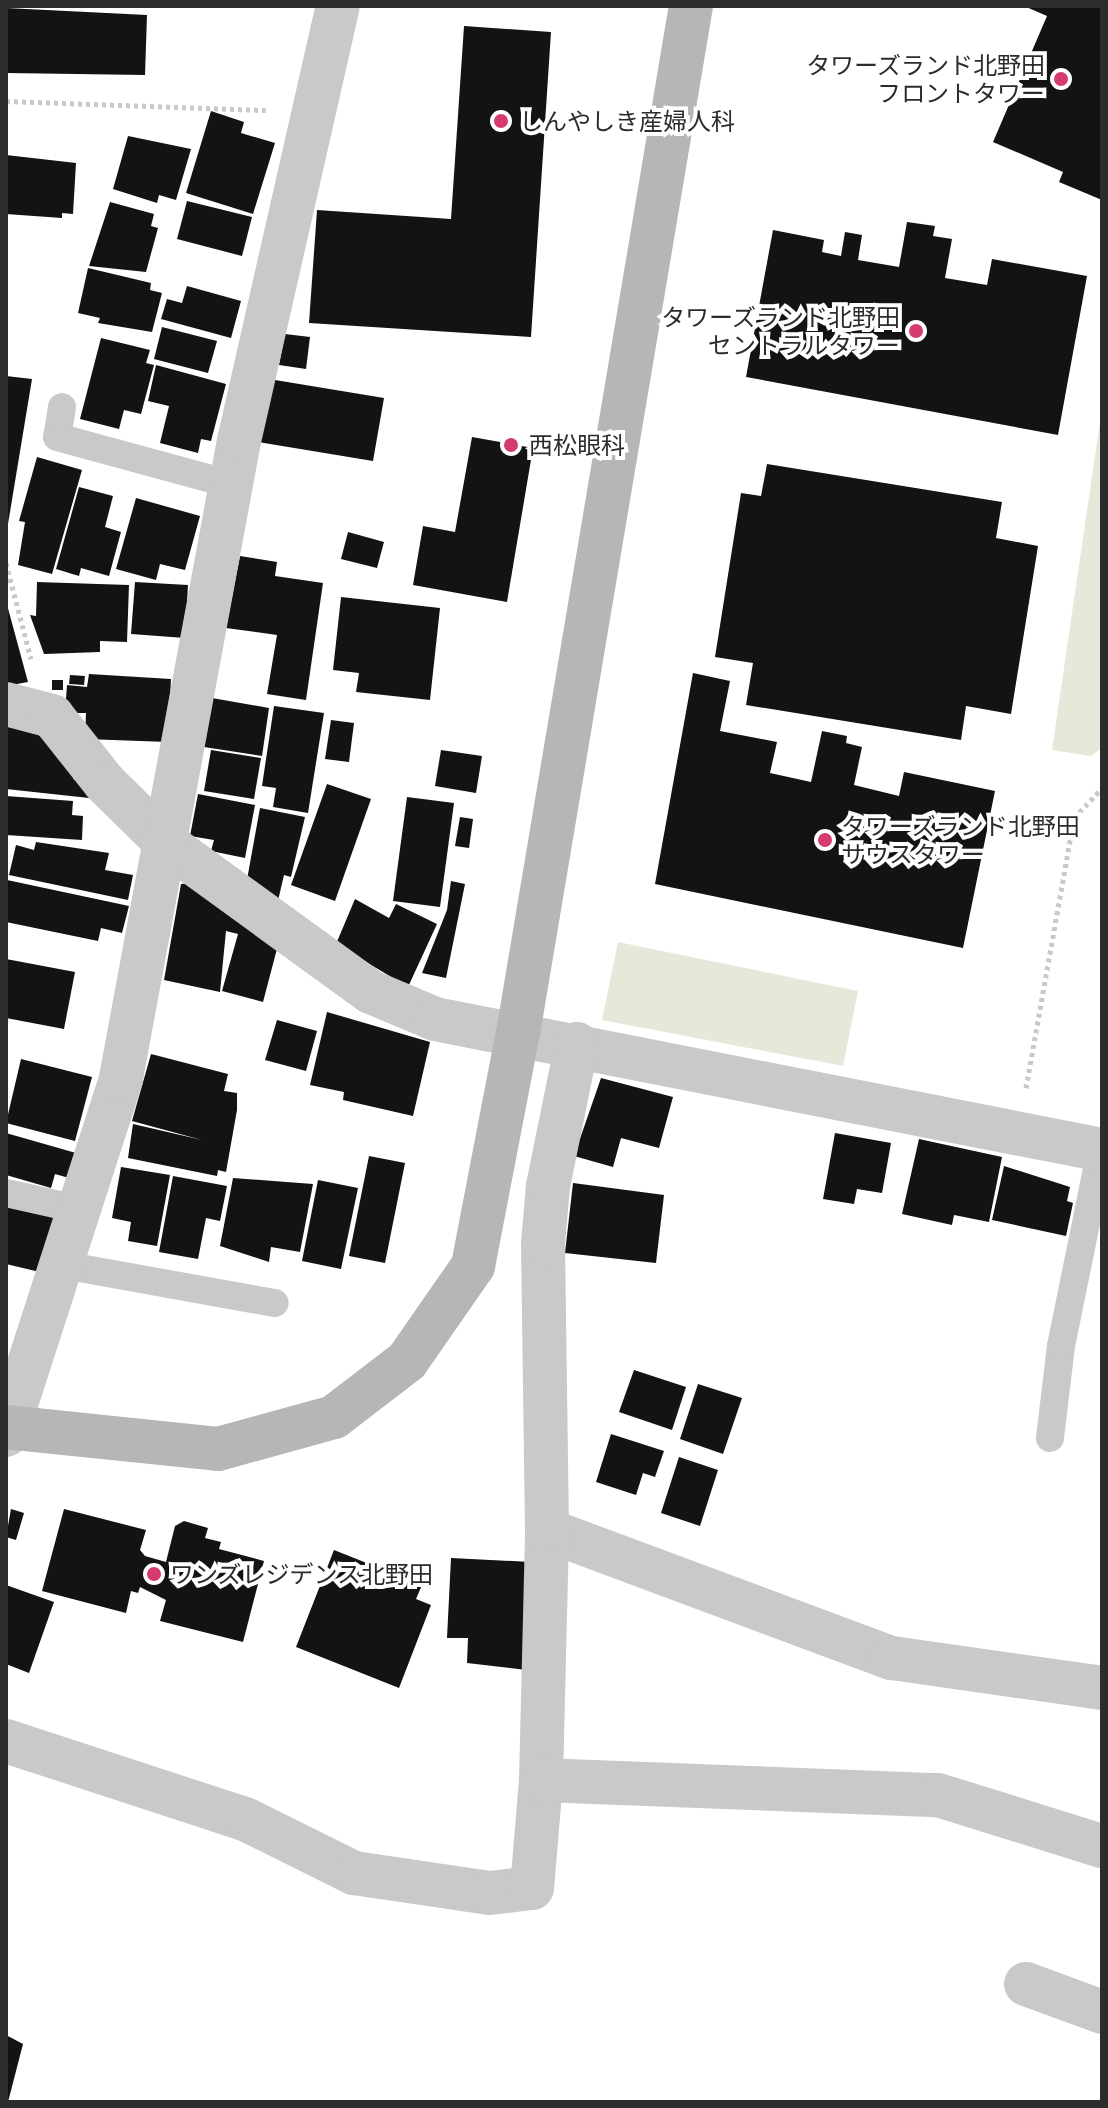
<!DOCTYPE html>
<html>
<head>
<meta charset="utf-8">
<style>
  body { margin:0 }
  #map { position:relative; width:1108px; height:2108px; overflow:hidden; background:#fff; font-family:Manrope,"Noto Sans JP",sans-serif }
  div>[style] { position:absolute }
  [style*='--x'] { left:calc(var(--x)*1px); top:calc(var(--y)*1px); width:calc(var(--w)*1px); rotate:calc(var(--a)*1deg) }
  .green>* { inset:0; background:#e6e8da }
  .building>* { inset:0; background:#131313 }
  .path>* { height:5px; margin-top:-2.5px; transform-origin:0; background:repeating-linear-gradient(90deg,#c9c9c9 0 4px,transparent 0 8px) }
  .lane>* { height:28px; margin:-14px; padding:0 14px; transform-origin:14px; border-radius:14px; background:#c9c9c9 }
  .street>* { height:44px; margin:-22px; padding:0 22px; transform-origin:22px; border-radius:22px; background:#c9c9c9 }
  .secondary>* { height:44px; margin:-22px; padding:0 22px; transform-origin:22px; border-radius:22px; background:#b6b6b6 }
  .dots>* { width:22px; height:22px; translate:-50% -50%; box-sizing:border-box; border:4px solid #fff; border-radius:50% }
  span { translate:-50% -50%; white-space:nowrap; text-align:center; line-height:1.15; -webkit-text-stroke:8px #fff; paint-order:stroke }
  .poi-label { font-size:24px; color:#2c2c2c }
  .right { translate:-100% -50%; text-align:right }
  .left { translate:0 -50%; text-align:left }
  .frame { position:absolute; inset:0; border:8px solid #2c2c2c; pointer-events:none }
</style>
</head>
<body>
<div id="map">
  <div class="green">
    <div style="clip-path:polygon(1102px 408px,1102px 748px,1091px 756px,1052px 750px)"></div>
    <div style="clip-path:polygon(618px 942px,858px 991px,843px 1066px,602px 1020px)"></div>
  </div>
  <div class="building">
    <div style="clip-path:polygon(1024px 6px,1102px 6px,1102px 200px,1059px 182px,1063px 172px,993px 142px,1047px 16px)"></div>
    <div style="clip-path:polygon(6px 8px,147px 15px,145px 75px,6px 73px)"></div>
    <div style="clip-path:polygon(464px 26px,551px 32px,531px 337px,309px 323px,317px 210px,451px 219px)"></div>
    <div style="clip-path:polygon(211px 111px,244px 122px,241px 133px,275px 143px,253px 214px,186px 193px)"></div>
    <div style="clip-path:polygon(128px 136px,191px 149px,176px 200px,159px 195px,157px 203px,113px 189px)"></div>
    <div style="clip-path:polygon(6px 155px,76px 163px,73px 214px,62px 213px,62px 218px,6px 214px)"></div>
    <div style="clip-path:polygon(187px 201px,252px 217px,242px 256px,177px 239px)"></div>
    <div style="clip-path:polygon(110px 202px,154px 214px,151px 226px,158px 228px,146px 272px,89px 266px)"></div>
    <div style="clip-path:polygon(907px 222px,935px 226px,933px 236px,952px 239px,945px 278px,987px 285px,992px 259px,1087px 276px,1058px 435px,746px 377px,773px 230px,824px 240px,822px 252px,841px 256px,845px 232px,862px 235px,858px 260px,899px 267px)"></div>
    <div style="clip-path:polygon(88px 268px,151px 283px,150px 290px,162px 293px,152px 332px,98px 323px,100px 318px,78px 313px)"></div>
    <div style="clip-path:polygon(187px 286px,241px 301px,231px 338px,161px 319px,167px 299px,182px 303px)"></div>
    <div style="clip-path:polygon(162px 327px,217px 341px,208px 373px,154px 359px)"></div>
    <div style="clip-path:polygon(285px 334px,310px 337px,306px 369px,279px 365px)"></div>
    <div style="clip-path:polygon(101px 338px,150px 350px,146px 363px,154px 365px,141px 414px,124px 410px,119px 429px,80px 419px)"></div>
    <div style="clip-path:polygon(156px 365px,226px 384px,211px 441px,201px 439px,198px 453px,160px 443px,169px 406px,148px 401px)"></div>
    <div style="clip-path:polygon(6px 376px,32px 379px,8px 524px,6px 524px)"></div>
    <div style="clip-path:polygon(269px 379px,384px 398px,373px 461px,258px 442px)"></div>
    <div style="clip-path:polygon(472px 437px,533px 448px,507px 602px,413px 585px,423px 526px,455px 532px)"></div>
    <div style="clip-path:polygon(37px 457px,82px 470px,52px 574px,18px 565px,25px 522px,19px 521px)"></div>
    <div style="clip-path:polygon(767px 464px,1002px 502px,996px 538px,1038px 546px,1011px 714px,966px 706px,961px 740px,746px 705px,753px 663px,715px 657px,741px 493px,761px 496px)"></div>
    <div style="clip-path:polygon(79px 487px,113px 496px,105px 527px,121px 532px,109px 576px,81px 568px,79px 576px,56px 569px)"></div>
    <div style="clip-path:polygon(136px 498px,200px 516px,185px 570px,160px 564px,156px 580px,116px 569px)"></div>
    <div style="clip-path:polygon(348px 532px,384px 542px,377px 568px,341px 559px)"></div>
    <div style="clip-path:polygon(240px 556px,277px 562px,275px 576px,323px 583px,306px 700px,267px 694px,277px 635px,226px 628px)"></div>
    <div style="clip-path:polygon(37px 582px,129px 585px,127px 642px,100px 641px,100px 652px,44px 654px,30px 615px,36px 616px)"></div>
    <div style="clip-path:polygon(135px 582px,188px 585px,185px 638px,131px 634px)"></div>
    <div style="clip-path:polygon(341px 597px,440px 608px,430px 700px,356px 692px,359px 673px,333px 670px)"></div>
    <div style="clip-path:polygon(6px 601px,28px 682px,6px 686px)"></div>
    <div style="clip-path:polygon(693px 673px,730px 681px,720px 731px,777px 742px,770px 773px,811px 782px,822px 731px,847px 736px,846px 743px,862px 747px,854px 785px,899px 796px,904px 772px,995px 791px,963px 948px,655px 884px)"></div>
    <div style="clip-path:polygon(89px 674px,171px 679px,168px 742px,85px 739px,86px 713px,65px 713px,67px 685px,87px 687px)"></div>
    <div style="clip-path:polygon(70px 675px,85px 676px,84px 685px,69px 684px)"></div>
    <div style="clip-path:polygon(52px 680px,63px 680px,63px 690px,52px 690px)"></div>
    <div style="clip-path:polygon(212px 698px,269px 708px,262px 756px,204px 747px)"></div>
    <div style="clip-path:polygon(274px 706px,324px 713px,308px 813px,273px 807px,276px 788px,262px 786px)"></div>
    <div style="clip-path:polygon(6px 717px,26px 722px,76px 772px,73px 779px,91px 787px,89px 798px,6px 789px)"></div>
    <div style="clip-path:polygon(331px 720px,354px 723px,349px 762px,325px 759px)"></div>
    <div style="clip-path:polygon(211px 750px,261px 758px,254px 799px,204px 791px)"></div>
    <div style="clip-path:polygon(441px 750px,482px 756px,476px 793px,435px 786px)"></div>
    <div style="clip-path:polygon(327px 784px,371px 799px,335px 901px,291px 885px)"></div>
    <div style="clip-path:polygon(198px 794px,255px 805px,245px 858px,211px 851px,214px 840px,190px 836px)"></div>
    <div style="clip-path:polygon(6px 796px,73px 801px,72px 815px,83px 816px,82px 840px,6px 835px)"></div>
    <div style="clip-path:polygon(407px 797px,454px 803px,440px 907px,393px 901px)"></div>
    <div style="clip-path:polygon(260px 808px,305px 817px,291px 877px,284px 875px,277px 905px,246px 885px)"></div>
    <div style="clip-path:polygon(460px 817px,473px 819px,469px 848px,455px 846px)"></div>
    <div style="clip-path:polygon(36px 842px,109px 853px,105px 870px,133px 875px,128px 900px,9px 875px,16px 845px,34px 850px)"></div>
    <div style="clip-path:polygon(7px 880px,129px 906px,122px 933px,101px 928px,98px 941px,6px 922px)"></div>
    <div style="clip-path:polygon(451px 881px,465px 884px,446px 978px,422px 973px,447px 910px)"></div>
    <div style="clip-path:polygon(191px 883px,278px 945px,263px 1002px,222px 991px,238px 934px,226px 931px,220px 992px,164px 980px,181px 884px)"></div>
    <div style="clip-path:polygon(355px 899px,389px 918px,396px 904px,437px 924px,408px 987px,336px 944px)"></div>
    <div style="clip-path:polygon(6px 959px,75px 972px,64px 1029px,6px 1018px)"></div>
    <div style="clip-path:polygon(327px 1012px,430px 1042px,413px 1116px,343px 1100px,344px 1092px,310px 1085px)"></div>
    <div style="clip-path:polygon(277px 1020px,317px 1031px,306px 1071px,265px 1060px)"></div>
    <div style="clip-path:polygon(151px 1054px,228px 1074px,224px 1091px,237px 1093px,237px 1110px,226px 1172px,218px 1170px,217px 1176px,128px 1158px,133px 1124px,202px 1140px,132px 1121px)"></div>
    <div style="clip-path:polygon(21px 1059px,92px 1077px,75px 1141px,6px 1123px)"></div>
    <div style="clip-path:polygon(601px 1078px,673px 1097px,659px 1148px,621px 1138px,613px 1167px,574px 1156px)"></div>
    <div style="clip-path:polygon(6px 1133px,76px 1153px,69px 1178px,55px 1174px,51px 1188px,6px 1175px)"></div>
    <div style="clip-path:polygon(835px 1133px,891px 1143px,882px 1193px,857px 1189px,854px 1204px,823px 1199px)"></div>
    <div style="clip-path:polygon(919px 1139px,1002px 1157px,989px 1222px,954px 1215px,952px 1225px,902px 1214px)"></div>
    <div style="clip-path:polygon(369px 1156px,405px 1163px,385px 1263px,349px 1256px)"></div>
    <div style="clip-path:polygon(1004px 1166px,1070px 1187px,1067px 1201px,1073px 1203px,1066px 1236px,992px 1220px)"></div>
    <div style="clip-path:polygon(121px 1167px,170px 1175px,157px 1246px,128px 1241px,131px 1222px,112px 1218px)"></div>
    <div style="clip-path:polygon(173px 1176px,227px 1186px,220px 1221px,206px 1218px,198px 1259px,159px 1252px)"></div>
    <div style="clip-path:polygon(233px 1178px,313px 1184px,300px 1252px,271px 1247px,269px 1262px,220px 1246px)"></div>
    <div style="clip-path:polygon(318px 1180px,358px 1188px,341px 1269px,302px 1261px)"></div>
    <div style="clip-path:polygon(573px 1183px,664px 1195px,656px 1263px,565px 1253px)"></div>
    <div style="clip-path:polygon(6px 1201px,58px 1214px,44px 1273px,6px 1264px)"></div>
    <div style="clip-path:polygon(634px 1370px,686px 1387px,672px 1430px,619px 1412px)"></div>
    <div style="clip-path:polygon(698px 1384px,742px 1398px,723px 1454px,680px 1439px)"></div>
    <div style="clip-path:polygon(611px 1434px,664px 1451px,655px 1477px,643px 1473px,636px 1495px,596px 1482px)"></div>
    <div style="clip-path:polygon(679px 1457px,718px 1470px,700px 1526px,661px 1513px)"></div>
    <div style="clip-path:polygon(11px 1509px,24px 1513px,16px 1540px,6px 1537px)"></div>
    <div style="clip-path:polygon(64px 1509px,146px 1530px,140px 1550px,145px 1556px,166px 1562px,175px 1526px,184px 1521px,208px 1528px,205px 1538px,221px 1542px,219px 1549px,264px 1561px,243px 1642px,160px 1621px,166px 1600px,140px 1587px,138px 1593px,131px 1591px,126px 1613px,42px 1591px)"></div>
    <div style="clip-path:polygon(334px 1550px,422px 1585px,416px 1599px,431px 1605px,399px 1688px,296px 1647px)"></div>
    <div style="clip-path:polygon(451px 1558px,531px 1562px,526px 1670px,467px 1663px,468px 1638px,447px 1638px)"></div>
    <div style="clip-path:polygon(6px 1585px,54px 1602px,29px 1673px,6px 1664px)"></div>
    <div style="clip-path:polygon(6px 2035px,23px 2044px,8px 2102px,6px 2102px)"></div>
  </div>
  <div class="path">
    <div style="--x:6;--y:101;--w:260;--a:2"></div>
    <div style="--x:6;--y:563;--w:99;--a:75.4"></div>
    <div style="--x:1026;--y:1088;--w:274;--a:-79.9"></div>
    <div style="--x:1074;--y:818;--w:41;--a:-47"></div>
  </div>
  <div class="lane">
    <div style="--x:62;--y:407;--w:30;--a:99"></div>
    <div style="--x:57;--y:437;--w:179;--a:15.2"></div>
    <div style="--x:6;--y:1193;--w:78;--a:12.6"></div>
    <div style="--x:63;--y:1265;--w:215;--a:10.2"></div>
    <div style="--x:1050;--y:1438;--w:93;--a:-83.2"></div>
    <div style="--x:1061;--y:1346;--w:201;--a:-78.5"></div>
  </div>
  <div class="street">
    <div style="--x:6;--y:704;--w:48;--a:14.6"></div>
    <div style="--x:52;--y:716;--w:85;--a:51.7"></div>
    <div style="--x:105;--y:783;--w:87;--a:44.5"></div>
    <div style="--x:167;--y:844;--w:252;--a:36"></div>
    <div style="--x:371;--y:992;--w:69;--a:22.9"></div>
    <div style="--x:435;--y:1019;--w:680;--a:11.11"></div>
    <div style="--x:6;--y:1435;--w:375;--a:-72.1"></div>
    <div style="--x:121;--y:1078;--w:648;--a:-79.51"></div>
    <div style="--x:239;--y:441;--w:446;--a:-77.2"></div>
    <div style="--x:547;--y:1530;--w:368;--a:20.4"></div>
    <div style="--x:892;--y:1658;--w:212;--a:8.1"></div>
    <div style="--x:6;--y:1741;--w:251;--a:18.1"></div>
    <div style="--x:245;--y:1819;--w:122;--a:26.4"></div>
    <div style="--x:354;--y:1873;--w:137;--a:8.4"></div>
    <div style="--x:490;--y:1893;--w:42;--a:-6.8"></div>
    <div style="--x:532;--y:1888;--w:108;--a:-85.2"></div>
    <div style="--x:541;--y:1780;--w:250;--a:-88.6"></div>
    <div style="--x:547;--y:1530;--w:286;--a:-90.8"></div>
    <div style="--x:543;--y:1244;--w:58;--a:-85.1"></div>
    <div style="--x:548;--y:1186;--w:145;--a:-78.5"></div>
    <div style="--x:541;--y:1780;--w:397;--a:2.2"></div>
    <div style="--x:938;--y:1795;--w:172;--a:17.3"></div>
    <div style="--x:1026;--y:1984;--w:81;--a:20.2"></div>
  </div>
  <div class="secondary">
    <div style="--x:6;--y:1427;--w:213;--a:5.9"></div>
    <div style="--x:218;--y:1449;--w:120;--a:-15.4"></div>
    <div style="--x:334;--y:1417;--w:92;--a:-37.5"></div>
    <div style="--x:407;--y:1361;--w:116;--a:-55.2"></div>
    <div style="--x:473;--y:1266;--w:237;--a:-79.1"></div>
    <div style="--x:518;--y:1033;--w:1041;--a:-80.44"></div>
  </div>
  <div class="dots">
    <div style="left:1061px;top:79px;background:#d53b70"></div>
    <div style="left:501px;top:121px;background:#d53b70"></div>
    <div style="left:916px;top:331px;background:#d53b70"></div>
    <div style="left:511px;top:445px;background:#d53b70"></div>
    <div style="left:825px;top:840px;background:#d53b70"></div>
    <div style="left:154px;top:1574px;background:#d53b70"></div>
  </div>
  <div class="poi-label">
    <span class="right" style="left:1045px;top:79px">タワーズランド北野田<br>フロントタワー</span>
    <span class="left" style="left:519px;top:121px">しんやしき産婦人科</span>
    <span class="right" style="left:900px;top:331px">タワーズランド北野田<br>セントラルタワー</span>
    <span class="left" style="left:529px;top:445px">西松眼科</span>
    <span class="left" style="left:841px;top:840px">タワーズランド北野田<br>サウスタワー</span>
    <span class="left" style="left:170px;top:1574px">ワンズレジデンス北野田</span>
  </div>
  <div class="frame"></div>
</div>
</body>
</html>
